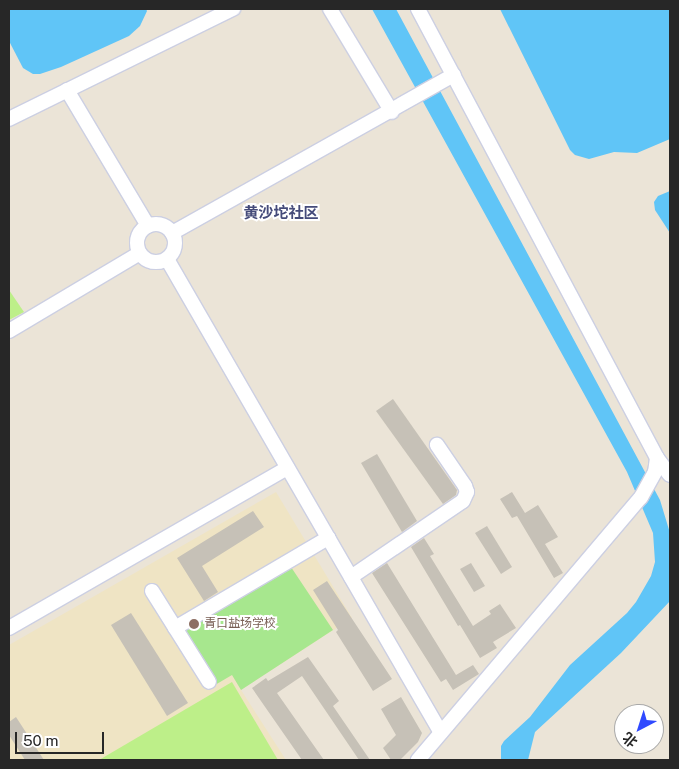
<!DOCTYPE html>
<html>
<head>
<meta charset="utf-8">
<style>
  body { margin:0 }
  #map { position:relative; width:679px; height:769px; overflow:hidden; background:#ebe4d7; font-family:"Public Sans","Noto Sans SC",sans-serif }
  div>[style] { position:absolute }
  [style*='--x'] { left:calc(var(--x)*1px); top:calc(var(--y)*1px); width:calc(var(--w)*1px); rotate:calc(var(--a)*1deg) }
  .education>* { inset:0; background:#efe4c4 }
  .green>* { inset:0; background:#a7e78e }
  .pitch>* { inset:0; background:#bdef89 }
  .water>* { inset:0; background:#60c5f7 }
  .building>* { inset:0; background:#c6c1b7 }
  .roads { filter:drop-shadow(1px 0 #cccfe2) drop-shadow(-1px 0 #cccfe2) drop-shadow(0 1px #cccfe2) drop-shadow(0 -1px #cccfe2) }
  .minor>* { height:14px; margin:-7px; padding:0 7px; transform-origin:7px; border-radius:7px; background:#fff }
  .minor>.ring { margin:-7px; padding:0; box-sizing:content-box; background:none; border:14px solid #fff; border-radius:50% }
  .dots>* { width:14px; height:14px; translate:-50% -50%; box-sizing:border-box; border:2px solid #fff; border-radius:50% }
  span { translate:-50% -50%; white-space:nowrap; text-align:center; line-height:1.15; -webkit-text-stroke:4px #fff; paint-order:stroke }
  .education-label { font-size:12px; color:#785e54 }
  .left { translate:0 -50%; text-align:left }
  .quarter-label { font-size:15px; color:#454b7a; font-weight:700 }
  .frame { position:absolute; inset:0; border:10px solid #272727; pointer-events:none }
  .north { position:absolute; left:614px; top:704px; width:50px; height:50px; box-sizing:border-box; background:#fff; border:1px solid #a9a9a9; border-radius:50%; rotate:220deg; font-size:14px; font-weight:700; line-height:20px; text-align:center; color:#272727 }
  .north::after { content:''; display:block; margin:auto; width:18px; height:22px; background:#304aff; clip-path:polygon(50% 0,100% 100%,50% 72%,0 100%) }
  .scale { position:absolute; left:15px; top:732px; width:89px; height:22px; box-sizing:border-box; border:2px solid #272727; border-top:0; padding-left:6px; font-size:15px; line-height:18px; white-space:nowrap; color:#272727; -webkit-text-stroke:4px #fff; paint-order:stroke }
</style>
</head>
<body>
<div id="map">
  <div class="education">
    <div style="clip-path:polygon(276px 492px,352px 618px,241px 690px,286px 760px,9px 760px,9px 645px)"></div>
  </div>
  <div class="green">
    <div style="clip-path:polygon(291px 567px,333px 630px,241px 690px,232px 675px,215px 685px,184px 636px,185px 631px,190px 626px)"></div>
  </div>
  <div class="pitch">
    <div style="clip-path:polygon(9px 290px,24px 312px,9px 320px)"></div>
    <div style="clip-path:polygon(232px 682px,278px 760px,99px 760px)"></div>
  </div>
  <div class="water">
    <div style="clip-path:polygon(9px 9px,146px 9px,147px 11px,140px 26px,129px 36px,61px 67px,40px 74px,33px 74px,23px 68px,9px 41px)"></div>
    <div style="clip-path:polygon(372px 9px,396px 9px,660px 500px,670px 533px,670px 601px,621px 653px,535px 732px,528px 760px,501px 760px,501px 746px,504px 741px,530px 717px,570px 665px,627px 613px,636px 602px,651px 576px,655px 562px,653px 533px,627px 472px)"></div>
    <div style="clip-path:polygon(500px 9px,670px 9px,670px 139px,637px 153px,614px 152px,589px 159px,575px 155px,570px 150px)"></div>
    <div style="clip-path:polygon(670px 191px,670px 233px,655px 210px,654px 202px,658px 196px)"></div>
  </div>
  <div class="building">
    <div style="clip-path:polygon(393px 399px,457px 490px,456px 495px,443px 504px,376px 411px)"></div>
    <div style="clip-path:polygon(377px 454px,417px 521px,402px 532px,361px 463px)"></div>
    <div style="clip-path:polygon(512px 492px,525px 513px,538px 505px,558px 537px,545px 544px,563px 573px,554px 578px,517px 516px,512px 518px,500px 499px)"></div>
    <div style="clip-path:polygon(253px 511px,264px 527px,202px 566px,218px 592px,204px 601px,177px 558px)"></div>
    <div style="clip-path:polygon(487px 526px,512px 567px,501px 574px,475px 533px)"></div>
    <div style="clip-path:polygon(424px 538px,434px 554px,430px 556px,473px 626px,491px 614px,489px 611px,500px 604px,516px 628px,493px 642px,497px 648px,480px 658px,460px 625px,458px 626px,411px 547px)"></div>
    <div style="clip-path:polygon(387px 563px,456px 675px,473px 665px,479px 674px,453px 690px,446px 679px,441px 682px,372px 573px)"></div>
    <div style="clip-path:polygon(471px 563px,485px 586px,474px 592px,460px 569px)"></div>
    <div style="clip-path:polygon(327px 581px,392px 679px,373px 691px,336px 632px,338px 630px,313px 590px)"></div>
    <div style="clip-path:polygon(131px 613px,188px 703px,167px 716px,111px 625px)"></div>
    <div style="clip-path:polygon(308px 657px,339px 701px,333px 706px,370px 760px,359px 760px,302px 676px,277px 693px,324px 760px,302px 760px,252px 688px,266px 678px,268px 681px)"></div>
    <div style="clip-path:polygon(401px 697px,422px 733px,418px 742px,400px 760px,391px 760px,383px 748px,396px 735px,381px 709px)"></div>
    <div style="clip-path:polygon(16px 717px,44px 760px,25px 760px,9px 735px,9px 722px)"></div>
  </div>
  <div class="roads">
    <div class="minor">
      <div style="--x:330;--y:9;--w:120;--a:59"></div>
      <div style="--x:418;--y:9;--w:509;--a:61.97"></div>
      <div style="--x:657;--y:458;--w:14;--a:98"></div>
      <div style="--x:655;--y:472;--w:29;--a:119"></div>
      <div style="--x:641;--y:497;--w:345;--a:130.3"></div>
      <div style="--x:67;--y:90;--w:158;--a:59.2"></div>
      <div style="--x:9;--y:119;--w:250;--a:-26.2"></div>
      <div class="ring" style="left:137px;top:224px;width:24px;height:24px"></div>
      <div style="--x:172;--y:233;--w:323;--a:-29.3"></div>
      <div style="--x:167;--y:259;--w:547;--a:59.97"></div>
      <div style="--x:9;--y:331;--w:152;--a:-30.8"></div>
      <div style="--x:657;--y:458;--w:21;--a:53"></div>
      <div style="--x:351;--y:577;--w:135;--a:-34.2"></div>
      <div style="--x:463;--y:501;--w:10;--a:-66"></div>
      <div style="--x:467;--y:492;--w:6;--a:-108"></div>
      <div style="--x:465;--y:486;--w:50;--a:-124.3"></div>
      <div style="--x:152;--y:591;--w:107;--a:57.9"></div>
      <div style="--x:9;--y:628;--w:321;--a:-29.9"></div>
      <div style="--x:175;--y:628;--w:178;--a:-30.5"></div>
    </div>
  </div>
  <div class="dots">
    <div style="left:194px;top:624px;background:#8d6e63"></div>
  </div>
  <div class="education-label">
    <span class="left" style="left:204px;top:624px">青口盐场学校</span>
  </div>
  <div class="quarter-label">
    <span style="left:281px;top:213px">黄沙坨社区</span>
  </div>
  <div class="frame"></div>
  <div class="north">北</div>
  <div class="scale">50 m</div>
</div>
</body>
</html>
